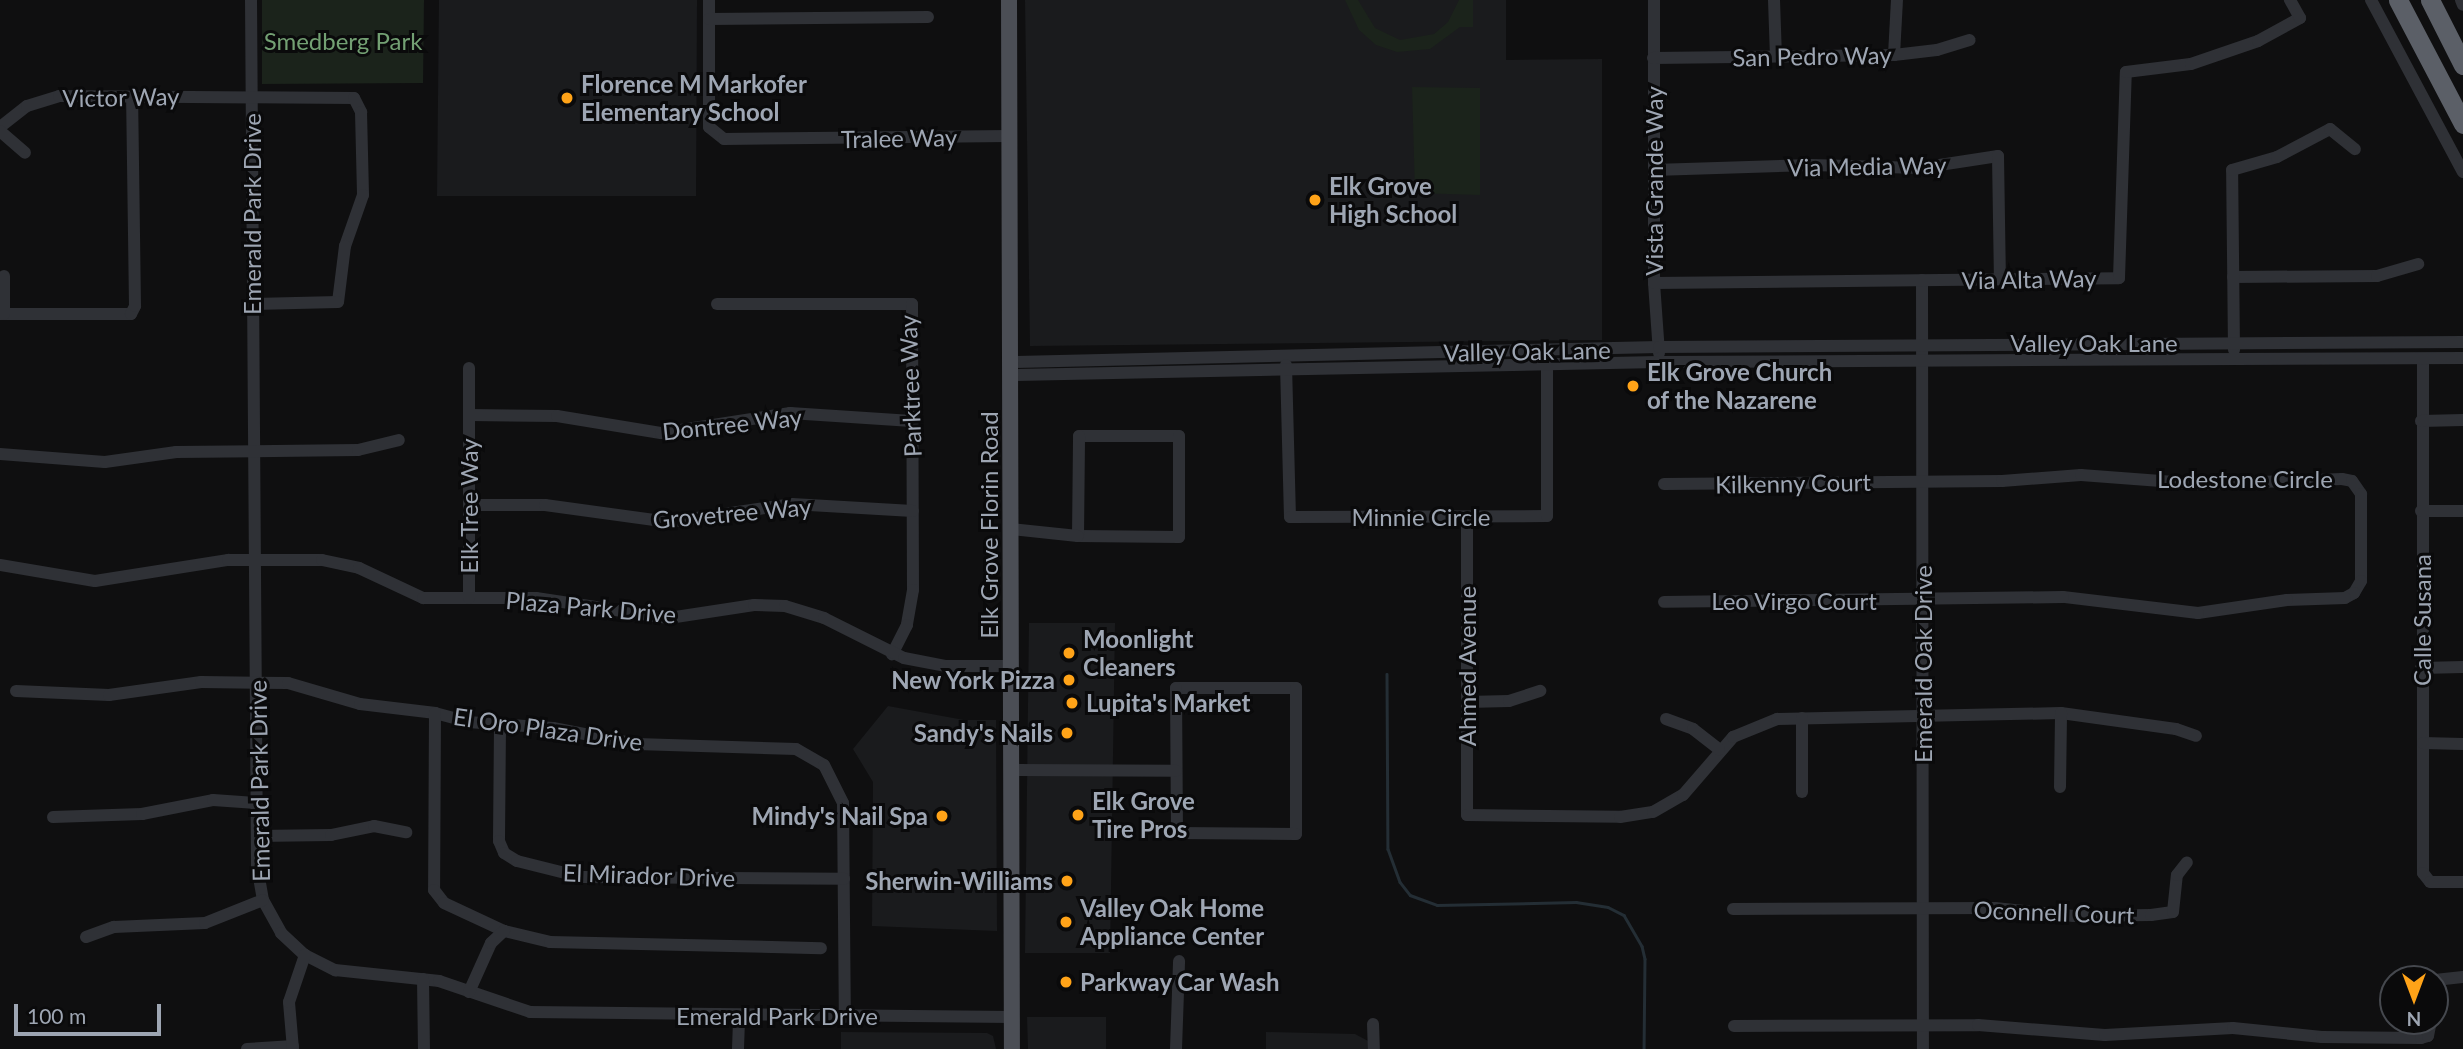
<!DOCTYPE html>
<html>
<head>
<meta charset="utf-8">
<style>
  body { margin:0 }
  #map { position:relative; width:2463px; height:1049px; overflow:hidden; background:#0f0f10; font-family:Lato,sans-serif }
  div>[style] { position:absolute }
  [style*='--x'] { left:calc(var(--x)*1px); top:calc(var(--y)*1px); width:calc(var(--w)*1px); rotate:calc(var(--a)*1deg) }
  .built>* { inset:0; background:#1a1b1d }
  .green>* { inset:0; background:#1b231b }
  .stream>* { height:2.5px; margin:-1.25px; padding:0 1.25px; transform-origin:1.25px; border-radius:1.25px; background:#242e35 }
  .minor>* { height:12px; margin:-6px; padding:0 6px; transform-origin:6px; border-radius:6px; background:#2f3136 }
  .major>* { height:16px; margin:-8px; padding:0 8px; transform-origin:8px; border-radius:8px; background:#4b4e55 }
  .highway>* { height:19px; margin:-9.5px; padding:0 9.5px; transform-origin:9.5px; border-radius:9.5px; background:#5b5f67 }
  .dots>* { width:19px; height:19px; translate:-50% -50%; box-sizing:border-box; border:4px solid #0a0a0b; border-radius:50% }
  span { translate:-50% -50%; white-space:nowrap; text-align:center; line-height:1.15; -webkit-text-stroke:6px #0a0a0b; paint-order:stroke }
  .park-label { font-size:24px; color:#73a073 }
  .street-label { font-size:24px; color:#9ea6b3 }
  .poi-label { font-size:24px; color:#9ea6b3; font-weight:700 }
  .left { translate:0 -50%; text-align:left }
  .right { translate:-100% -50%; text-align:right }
  .north { position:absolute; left:2379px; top:965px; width:70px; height:70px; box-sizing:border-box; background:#0a0a0b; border:2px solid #45484e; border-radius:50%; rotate:180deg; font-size:19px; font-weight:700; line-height:28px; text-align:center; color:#9ea6b3 }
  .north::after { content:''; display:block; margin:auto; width:24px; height:32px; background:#ffa318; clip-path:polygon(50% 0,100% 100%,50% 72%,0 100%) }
  .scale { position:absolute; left:14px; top:1004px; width:147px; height:32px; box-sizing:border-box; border:4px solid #9ea6b3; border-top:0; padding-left:9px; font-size:21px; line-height:24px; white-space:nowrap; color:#9ea6b3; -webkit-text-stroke:5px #0a0a0b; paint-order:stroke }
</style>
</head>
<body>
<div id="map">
  <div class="built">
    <div style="clip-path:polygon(439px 0,697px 0,696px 196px,437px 196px)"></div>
    <div style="clip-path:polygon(1025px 0,1506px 0,1506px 60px,1602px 59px,1602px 340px,1030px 346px)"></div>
    <div style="clip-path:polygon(1029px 623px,1115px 623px,1110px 953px,1025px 953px)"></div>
    <div style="clip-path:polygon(888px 706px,964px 720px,996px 720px,997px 931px,872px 926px,873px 782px,853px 749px)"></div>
    <div style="clip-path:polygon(1027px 1017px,1106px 1017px,1106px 1049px,1028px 1049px)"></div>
    <div style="clip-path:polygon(841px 1032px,987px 1033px,993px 1036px,996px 1049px,841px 1049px)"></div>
    <div style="clip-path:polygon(1266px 1032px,1355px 1034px,1372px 1043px,1372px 1049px,1266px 1049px)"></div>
  </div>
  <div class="green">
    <div style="clip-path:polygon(262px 0,424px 0,423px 83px,262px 84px)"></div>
    <div style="clip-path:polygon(1345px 0,1358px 0,1375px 28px,1400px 40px,1434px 34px,1448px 22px,1459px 0,1473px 0,1473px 27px,1460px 27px,1430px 49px,1397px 52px,1376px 45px,1359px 30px)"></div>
    <div style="clip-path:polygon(1412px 87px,1480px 88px,1480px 195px,1415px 193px)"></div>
  </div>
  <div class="stream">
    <div style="--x:1387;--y:674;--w:175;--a:89.7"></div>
    <div style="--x:1388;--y:849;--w:35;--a:70"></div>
    <div style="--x:1400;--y:882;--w:16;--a:52"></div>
    <div style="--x:1410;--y:895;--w:29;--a:20"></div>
    <div style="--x:1437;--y:905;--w:139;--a:-1.2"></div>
    <div style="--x:1576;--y:902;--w:32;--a:9"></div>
    <div style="--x:1608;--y:907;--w:18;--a:27"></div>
    <div style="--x:1624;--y:915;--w:36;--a:60"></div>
    <div style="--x:1642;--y:946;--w:13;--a:77"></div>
    <div style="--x:1645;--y:959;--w:90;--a:90.6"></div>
  </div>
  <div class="minor">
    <div style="--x:251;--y:0;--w:866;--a:89.6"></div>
    <div style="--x:257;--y:866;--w:35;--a:80"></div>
    <div style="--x:263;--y:900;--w:38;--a:61"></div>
    <div style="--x:281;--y:933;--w:33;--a:43"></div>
    <div style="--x:305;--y:955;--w:34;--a:27"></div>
    <div style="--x:335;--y:970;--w:105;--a:6"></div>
    <div style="--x:439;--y:981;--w:96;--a:18.8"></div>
    <div style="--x:530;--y:1012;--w:482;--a:0.6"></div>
    <div style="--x:709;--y:0;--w:127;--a:90"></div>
    <div style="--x:709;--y:127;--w:19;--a:39"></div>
    <div style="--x:724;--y:139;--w:286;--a:-0.6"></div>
    <div style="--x:1654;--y:0;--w:283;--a:90"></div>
    <div style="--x:1654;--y:283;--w:70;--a:85.9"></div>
    <div style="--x:1774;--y:0;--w:56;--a:88"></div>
    <div style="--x:2371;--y:0;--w:195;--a:61.9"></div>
    <div style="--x:2461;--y:0;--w:5;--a:68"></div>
    <div style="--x:709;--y:19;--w:219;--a:-0.5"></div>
    <div style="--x:1894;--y:55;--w:55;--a:-86.9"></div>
    <div style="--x:1653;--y:58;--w:241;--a:-0.7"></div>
    <div style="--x:1894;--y:55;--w:43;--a:-6.6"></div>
    <div style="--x:1937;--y:50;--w:34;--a:-17"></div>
    <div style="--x:0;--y:127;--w:34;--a:-38"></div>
    <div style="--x:27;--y:106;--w:34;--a:-17"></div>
    <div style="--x:59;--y:96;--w:295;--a:0.4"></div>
    <div style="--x:354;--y:98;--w:16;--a:63"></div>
    <div style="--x:361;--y:112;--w:83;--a:88.6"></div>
    <div style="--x:363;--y:195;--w:54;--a:109.4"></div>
    <div style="--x:345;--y:246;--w:56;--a:97.1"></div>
    <div style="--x:338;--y:302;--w:85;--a:178.7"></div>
    <div style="--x:0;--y:131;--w:33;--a:41"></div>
    <div style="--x:1654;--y:170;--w:157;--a:-1.8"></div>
    <div style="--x:1811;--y:165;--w:109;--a:1.6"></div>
    <div style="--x:1920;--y:168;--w:79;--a:-8.7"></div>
    <div style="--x:1998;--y:156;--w:123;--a:89.1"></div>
    <div style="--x:2233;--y:277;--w:144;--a:-0.4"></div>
    <div style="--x:2377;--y:276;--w:43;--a:-16.3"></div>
    <div style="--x:1922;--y:280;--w:769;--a:89.93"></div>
    <div style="--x:1654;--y:283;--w:465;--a:-0.6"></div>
    <div style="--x:2119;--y:278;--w:206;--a:-88.1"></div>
    <div style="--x:2126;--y:72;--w:65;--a:-7"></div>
    <div style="--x:2191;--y:64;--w:71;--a:-18.9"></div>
    <div style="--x:2258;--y:41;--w:48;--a:-28.7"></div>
    <div style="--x:2300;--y:18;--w:21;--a:-119"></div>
    <div style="--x:717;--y:304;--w:195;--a:0"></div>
    <div style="--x:912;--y:304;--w:286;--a:89.8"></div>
    <div style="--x:913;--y:590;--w:36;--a:100"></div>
    <div style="--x:907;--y:625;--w:33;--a:117"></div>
    <div style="--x:0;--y:314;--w:131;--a:0"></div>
    <div style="--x:131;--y:314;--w:9;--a:-63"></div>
    <div style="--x:135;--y:306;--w:209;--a:-90.8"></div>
    <div style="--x:4;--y:314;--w:38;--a:-90"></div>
    <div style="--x:2234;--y:350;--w:180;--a:-90.6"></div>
    <div style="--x:2232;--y:170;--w:47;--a:-16.1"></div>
    <div style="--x:2277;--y:157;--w:60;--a:-27.8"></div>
    <div style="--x:2330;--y:129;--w:32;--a:39"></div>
    <div style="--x:2423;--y:359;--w:514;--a:90"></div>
    <div style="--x:2423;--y:873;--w:11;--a:52"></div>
    <div style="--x:2430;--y:882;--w:33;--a:0"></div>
    <div style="--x:1011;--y:362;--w:648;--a:-1.33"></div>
    <div style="--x:1659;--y:347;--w:804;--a:-0.36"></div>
    <div style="--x:1286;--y:365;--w:152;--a:88.5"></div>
    <div style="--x:1290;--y:517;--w:257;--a:-0.2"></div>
    <div style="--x:1547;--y:516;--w:156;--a:-90"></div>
    <div style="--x:1011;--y:375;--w:648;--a:-1.15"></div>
    <div style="--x:1659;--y:362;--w:804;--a:-0.29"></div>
    <div style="--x:469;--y:415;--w:88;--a:0.7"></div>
    <div style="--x:557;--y:416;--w:105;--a:9.3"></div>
    <div style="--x:661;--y:433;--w:131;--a:-8.8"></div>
    <div style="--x:790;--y:413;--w:122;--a:3.8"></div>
    <div style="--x:2421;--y:421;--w:42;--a:-1.4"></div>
    <div style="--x:1079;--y:436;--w:100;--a:0"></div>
    <div style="--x:1179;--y:436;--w:101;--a:90"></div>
    <div style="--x:1179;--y:537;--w:101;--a:-179.4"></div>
    <div style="--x:1078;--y:536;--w:100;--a:-89.4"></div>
    <div style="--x:0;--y:454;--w:105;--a:4.4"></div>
    <div style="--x:105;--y:462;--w:72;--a:-8"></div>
    <div style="--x:176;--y:452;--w:182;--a:-0.6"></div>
    <div style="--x:358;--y:450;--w:42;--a:-13.7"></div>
    <div style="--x:1664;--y:484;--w:338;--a:-0.5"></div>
    <div style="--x:2002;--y:481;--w:79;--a:-4.3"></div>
    <div style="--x:2081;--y:475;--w:120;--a:4.3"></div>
    <div style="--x:2201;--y:484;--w:141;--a:-2"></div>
    <div style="--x:2342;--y:479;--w:10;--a:11"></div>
    <div style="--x:2352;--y:481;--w:16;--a:55"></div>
    <div style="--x:2361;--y:494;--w:87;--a:90"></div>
    <div style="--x:2361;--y:581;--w:14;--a:120"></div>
    <div style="--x:2354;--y:593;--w:10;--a:151"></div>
    <div style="--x:2345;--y:598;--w:58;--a:178"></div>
    <div style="--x:2287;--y:600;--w:90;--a:171.7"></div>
    <div style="--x:2198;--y:613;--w:136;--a:-173.2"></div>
    <div style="--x:2063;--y:597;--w:399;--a:179.3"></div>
    <div style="--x:469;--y:505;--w:76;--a:0"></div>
    <div style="--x:545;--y:505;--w:125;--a:7.8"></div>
    <div style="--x:669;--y:522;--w:124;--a:-8.3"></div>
    <div style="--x:792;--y:504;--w:121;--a:3.3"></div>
    <div style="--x:2421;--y:511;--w:42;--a:0"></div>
    <div style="--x:1467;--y:517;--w:298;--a:90"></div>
    <div style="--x:1467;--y:815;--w:153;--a:0.7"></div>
    <div style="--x:1620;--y:817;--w:33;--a:-9"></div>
    <div style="--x:1653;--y:812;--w:34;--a:-30"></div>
    <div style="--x:1683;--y:795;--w:77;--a:-49.2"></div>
    <div style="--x:1733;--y:737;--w:48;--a:-22.2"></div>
    <div style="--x:1777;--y:719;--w:284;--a:-1.2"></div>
    <div style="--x:2061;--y:713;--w:116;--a:7.9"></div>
    <div style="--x:2176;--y:729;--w:21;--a:19"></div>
    <div style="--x:1011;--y:529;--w:67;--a:6"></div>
    <div style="--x:0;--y:565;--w:96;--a:9.6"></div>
    <div style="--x:95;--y:581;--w:135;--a:-9"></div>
    <div style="--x:228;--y:560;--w:94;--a:0"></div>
    <div style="--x:322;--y:560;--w:38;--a:12"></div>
    <div style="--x:359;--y:568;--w:71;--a:25.1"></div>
    <div style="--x:423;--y:598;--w:113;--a:0"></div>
    <div style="--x:536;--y:598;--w:134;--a:8.6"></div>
    <div style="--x:669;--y:618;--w:86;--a:-8.7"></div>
    <div style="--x:754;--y:605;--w:31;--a:2"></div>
    <div style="--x:785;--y:606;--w:41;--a:17.1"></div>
    <div style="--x:824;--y:618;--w:89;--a:26.6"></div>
    <div style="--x:904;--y:658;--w:43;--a:10.8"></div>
    <div style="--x:946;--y:666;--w:65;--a:0"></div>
    <div style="--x:469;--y:598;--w:230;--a:-90"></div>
    <div style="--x:2421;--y:668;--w:42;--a:-1.4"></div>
    <div style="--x:1176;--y:688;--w:120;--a:0"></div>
    <div style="--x:1296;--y:688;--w:146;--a:90"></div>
    <div style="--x:1296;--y:834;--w:119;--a:-179.5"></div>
    <div style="--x:1177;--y:833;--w:145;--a:-90.4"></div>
    <div style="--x:16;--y:691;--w:93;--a:2.5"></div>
    <div style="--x:109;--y:695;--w:93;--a:-8"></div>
    <div style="--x:201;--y:682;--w:87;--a:0.7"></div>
    <div style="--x:288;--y:683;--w:75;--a:16.3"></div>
    <div style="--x:360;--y:704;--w:76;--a:6.8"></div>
    <div style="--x:435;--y:713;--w:34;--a:15"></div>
    <div style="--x:468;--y:722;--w:85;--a:4"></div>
    <div style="--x:553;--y:728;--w:86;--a:10.8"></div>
    <div style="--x:637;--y:744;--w:159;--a:1.8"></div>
    <div style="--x:796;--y:749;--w:32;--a:30"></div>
    <div style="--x:824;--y:765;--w:42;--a:63.4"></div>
    <div style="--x:843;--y:803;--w:214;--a:89.5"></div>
    <div style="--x:1467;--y:702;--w:42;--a:-1.4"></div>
    <div style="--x:1509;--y:701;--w:33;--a:-18"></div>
    <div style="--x:435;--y:713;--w:177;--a:90.3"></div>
    <div style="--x:434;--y:890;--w:16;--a:52"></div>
    <div style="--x:444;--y:903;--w:66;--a:25"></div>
    <div style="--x:504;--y:931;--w:47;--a:13.4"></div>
    <div style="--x:550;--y:942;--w:271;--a:1.3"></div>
    <div style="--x:1666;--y:719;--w:29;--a:20"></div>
    <div style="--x:1693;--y:729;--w:33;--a:38"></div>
    <div style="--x:500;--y:725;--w:116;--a:90.5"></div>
    <div style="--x:499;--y:841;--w:13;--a:67"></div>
    <div style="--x:504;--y:853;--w:15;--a:32"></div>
    <div style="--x:517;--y:861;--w:66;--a:14"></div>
    <div style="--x:581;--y:877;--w:263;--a:0.4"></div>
    <div style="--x:2423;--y:743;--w:40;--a:1.4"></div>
    <div style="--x:1012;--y:770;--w:164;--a:0.3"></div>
    <div style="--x:2060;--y:787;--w:74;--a:-89.2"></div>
    <div style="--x:1802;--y:792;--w:74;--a:-90"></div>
    <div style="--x:53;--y:817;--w:89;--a:-1.9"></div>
    <div style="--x:142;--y:814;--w:72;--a:-11.2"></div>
    <div style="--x:213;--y:800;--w:44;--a:3.9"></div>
    <div style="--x:257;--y:836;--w:74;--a:-0.8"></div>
    <div style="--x:331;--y:835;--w:44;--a:-11.8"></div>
    <div style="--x:374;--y:826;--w:33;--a:11"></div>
    <div style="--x:1733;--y:909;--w:262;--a:-0.2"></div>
    <div style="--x:1995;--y:908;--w:79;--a:5.8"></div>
    <div style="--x:2074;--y:916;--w:77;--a:-0.7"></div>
    <div style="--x:2151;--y:915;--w:22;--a:-8"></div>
    <div style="--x:2173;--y:912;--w:37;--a:-84"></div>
    <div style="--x:2177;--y:875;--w:16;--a:-52"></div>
    <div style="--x:86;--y:937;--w:30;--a:-20"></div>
    <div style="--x:114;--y:927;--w:91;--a:-2.5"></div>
    <div style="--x:205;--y:923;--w:62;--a:-21.6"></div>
    <div style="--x:423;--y:979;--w:70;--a:89.2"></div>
    <div style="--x:2435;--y:980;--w:28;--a:-6"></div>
    <div style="--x:469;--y:992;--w:54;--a:-65.8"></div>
    <div style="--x:491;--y:943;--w:18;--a:-43"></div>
    <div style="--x:1373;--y:1024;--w:25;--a:88"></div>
    <div style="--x:1734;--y:1026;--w:244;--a:-0.2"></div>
    <div style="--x:1978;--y:1025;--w:127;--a:4.5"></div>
    <div style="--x:2105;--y:1035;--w:128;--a:-3.1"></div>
    <div style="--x:2233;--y:1028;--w:89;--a:5.8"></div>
    <div style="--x:2322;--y:1037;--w:99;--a:0.6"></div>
    <div style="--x:2421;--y:1038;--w:7;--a:-16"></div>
    <div style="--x:2428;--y:1036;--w:15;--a:-79"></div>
    <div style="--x:247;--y:1049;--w:46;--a:-3.7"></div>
    <div style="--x:293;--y:1049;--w:47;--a:-94.9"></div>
    <div style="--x:289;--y:1002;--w:50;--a:-71.2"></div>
    <div style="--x:738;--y:1049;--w:33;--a:-88"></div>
    <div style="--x:1176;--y:1049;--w:88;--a:-88"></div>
  </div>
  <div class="major">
    <div style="--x:1009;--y:0;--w:1049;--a:89.84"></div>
  </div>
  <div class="highway">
    <div style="--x:2398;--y:0;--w:140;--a:62.3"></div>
    <div style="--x:2430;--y:0;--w:73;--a:63.1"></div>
  </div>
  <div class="dots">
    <div style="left:567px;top:98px;background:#ffa318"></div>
    <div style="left:1315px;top:200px;background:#ffa318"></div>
    <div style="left:1633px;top:386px;background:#ffa318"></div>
    <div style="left:1069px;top:653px;background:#ffa318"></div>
    <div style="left:1069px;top:680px;background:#ffa318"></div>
    <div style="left:1072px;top:703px;background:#ffa318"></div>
    <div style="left:1067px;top:733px;background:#ffa318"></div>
    <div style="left:1078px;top:815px;background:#ffa318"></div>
    <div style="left:942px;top:816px;background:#ffa318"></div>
    <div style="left:1067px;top:881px;background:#ffa318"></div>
    <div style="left:1066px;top:922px;background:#ffa318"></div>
    <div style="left:1066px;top:982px;background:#ffa318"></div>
  </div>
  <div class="park-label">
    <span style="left:343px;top:41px">Smedberg Park</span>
  </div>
  <div class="street-label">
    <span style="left:1812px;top:56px;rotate:-1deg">San Pedro Way</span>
    <span style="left:121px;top:97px;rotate:-1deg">Victor Way</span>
    <span style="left:899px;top:138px;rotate:-1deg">Tralee Way</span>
    <span style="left:1867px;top:166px;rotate:-1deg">Via Media Way</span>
    <span style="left:1654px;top:181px;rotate:-90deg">Vista Grande Way</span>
    <span style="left:252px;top:214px;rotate:-90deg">Emerald Park Drive</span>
    <span style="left:2029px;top:279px;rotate:-1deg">Via Alta Way</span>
    <span style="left:2094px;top:343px">Valley Oak Lane</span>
    <span style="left:1527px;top:351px;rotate:-1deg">Valley Oak Lane</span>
    <span style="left:910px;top:386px;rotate:-92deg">Parktree Way</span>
    <span style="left:732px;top:424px;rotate:-6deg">Dontree Way</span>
    <span style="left:2245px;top:479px">Lodestone Circle</span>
    <span style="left:1793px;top:483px;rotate:-1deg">Kilkenny Court</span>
    <span style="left:469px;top:506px;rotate:-90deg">Elk Tree Way</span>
    <span style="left:732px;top:513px;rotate:-5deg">Grovetree Way</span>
    <span style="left:1421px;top:517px">Minnie Circle</span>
    <span style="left:989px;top:525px;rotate:-90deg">Elk Grove Florin Road</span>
    <span style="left:1794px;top:601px">Leo Virgo Court</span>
    <span style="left:591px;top:607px;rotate:5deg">Plaza Park Drive</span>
    <span style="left:2422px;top:620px;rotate:-90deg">Calle Susana</span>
    <span style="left:1923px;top:664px;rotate:-90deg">Emerald Oak Drive</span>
    <span style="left:1467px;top:666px;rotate:-90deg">Ahmed Avenue</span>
    <span style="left:548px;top:729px;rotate:8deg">El Oro Plaza Drive</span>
    <span style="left:259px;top:781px;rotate:-91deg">Emerald Park Drive</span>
    <span style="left:649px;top:875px;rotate:2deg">El Mirador Drive</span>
    <span style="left:2054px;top:912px;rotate:2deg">Oconnell Court</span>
    <span style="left:777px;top:1016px">Emerald Park Drive</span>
  </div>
  <div class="poi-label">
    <span class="left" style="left:581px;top:98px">Florence M Markofer<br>Elementary School</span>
    <span class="left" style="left:1329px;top:200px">Elk Grove<br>High School</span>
    <span class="left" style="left:1647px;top:386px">Elk Grove Church<br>of the Nazarene</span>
    <span class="left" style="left:1083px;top:653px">Moonlight<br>Cleaners</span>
    <span class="right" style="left:1055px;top:680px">New York Pizza</span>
    <span class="left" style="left:1086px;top:703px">Lupita's Market</span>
    <span class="right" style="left:1053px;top:733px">Sandy's Nails</span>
    <span class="left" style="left:1092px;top:815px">Elk Grove<br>Tire Pros</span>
    <span class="right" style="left:928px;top:816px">Mindy's Nail Spa</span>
    <span class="right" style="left:1053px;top:881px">Sherwin-Williams</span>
    <span class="left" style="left:1080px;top:922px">Valley Oak Home<br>Appliance Center</span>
    <span class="left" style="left:1080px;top:982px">Parkway Car Wash</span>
  </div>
  <div class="north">N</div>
  <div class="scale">100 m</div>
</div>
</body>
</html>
